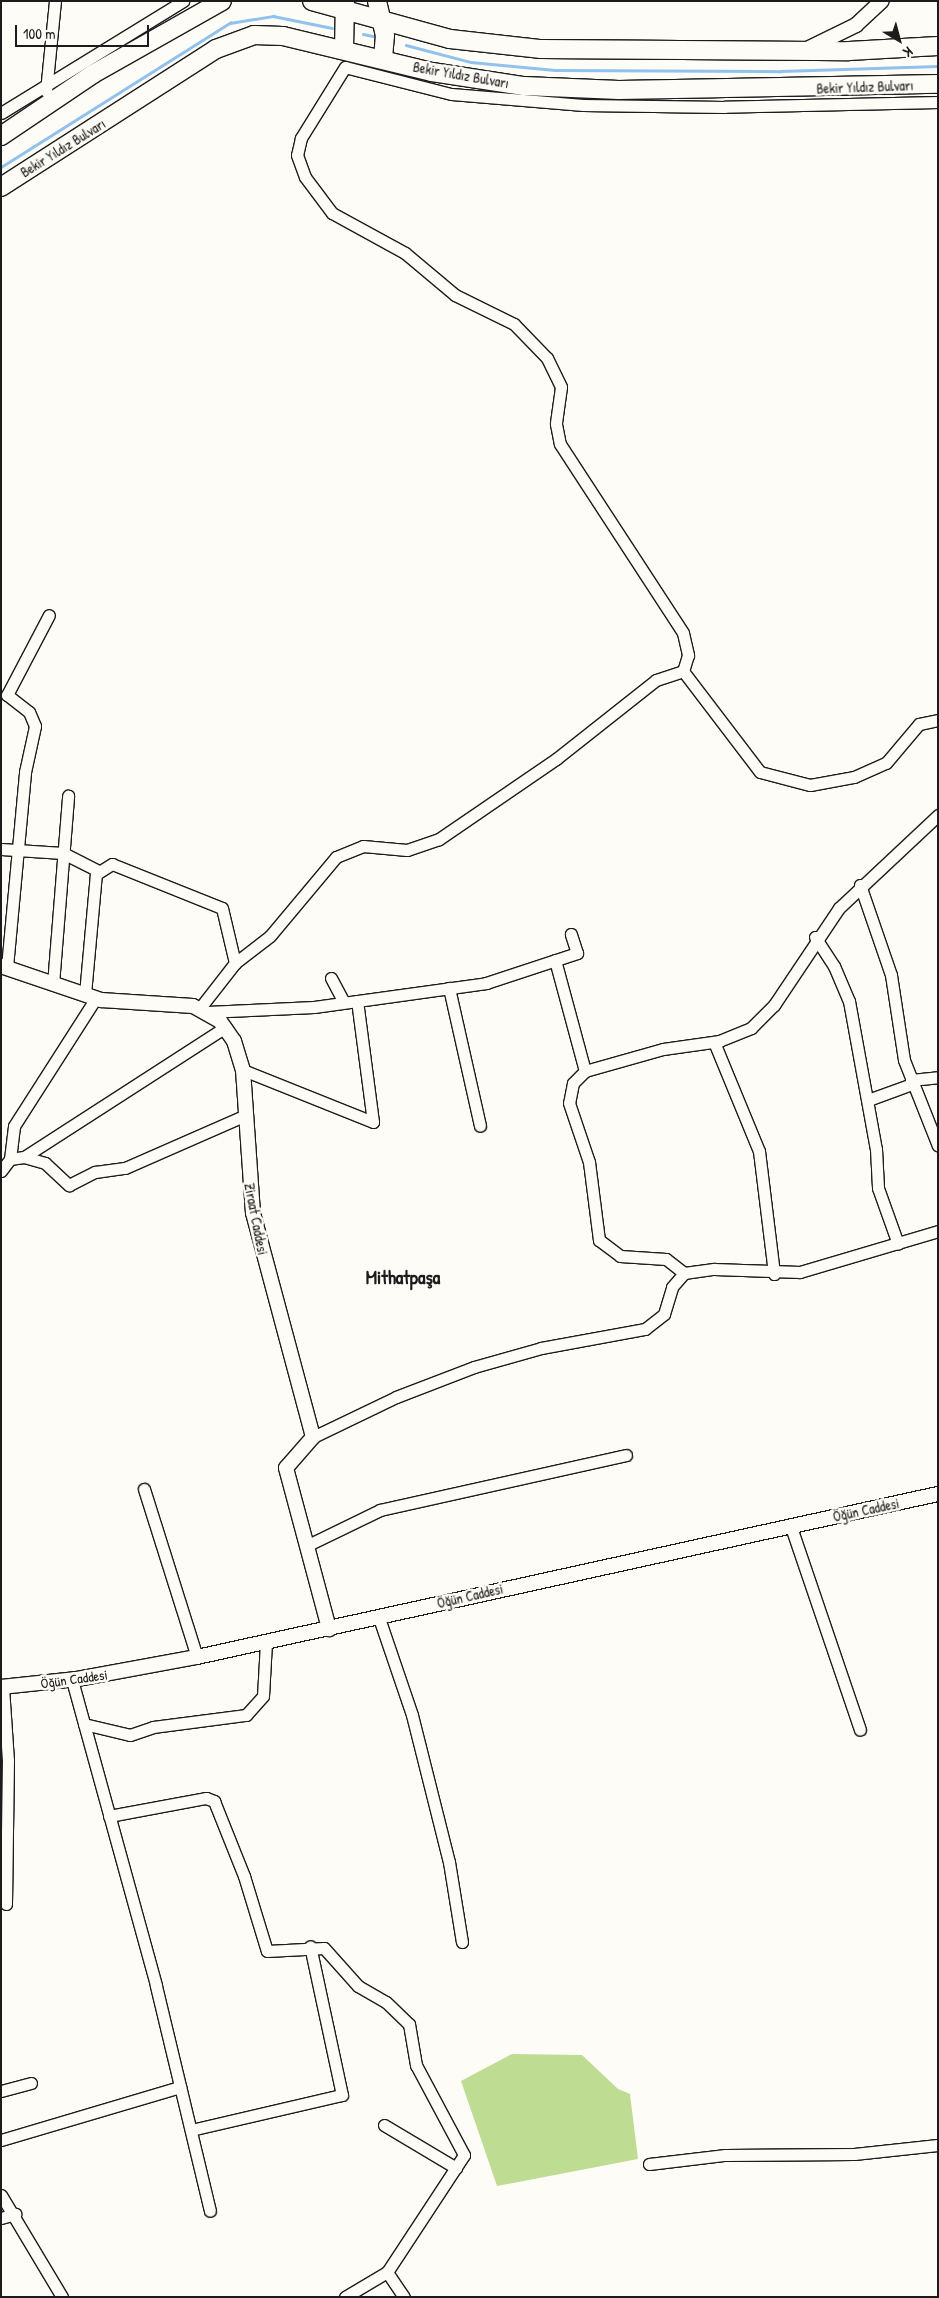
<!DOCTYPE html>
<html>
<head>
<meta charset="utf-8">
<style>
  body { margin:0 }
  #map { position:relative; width:939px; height:2298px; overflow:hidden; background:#fdfcf7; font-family:"Patrick Hand",sans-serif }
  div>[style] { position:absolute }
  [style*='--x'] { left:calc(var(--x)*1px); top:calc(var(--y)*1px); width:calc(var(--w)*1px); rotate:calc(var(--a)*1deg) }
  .green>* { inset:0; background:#bfdc93 }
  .stream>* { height:2.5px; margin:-1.25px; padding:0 1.25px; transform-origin:1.25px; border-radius:1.25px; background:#91c1ed }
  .roads { filter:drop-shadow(1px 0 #1c1c1c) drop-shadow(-1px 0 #1c1c1c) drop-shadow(0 1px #1c1c1c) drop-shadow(0 -1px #1c1c1c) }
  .minor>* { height:11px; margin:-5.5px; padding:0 5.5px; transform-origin:5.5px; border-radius:5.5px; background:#fdfcf7 }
  .tertiary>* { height:14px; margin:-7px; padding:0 7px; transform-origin:7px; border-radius:7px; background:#fdfcf7 }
  .primary>* { height:18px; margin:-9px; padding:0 9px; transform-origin:9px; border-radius:9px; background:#fdfcf7 }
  span { translate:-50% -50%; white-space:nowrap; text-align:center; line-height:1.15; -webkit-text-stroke:5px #fdfcf7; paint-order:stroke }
  .street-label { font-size:14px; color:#1c1c1c }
  .district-label { font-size:19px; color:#1c1c1c; font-weight:700 }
  .frame { position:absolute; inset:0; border:2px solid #1c1c1c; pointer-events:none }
  .north { position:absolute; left:874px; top:15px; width:50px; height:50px; -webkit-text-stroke:4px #fdfcf7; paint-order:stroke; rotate:143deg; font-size:14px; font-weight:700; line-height:20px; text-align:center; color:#1c1c1c }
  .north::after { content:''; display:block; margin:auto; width:18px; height:22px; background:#1c1c1c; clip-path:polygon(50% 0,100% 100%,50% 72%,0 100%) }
  .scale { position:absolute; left:15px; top:25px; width:134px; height:22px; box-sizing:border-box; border:2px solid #1c1c1c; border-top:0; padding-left:6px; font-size:15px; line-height:18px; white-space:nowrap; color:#1c1c1c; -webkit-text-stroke:4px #fdfcf7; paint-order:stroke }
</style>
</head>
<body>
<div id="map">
  <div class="green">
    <div style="clip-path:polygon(512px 2054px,582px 2055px,618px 2089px,630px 2094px,638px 2159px,497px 2186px,461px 2081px)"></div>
  </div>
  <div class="stream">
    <div style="--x:363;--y:34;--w:15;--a:11"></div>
    <div style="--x:406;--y:45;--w:67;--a:14.7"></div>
    <div style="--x:471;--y:62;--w:84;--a:5.4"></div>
    <div style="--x:555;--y:70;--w:226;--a:0.3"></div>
    <div style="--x:781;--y:71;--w:157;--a:-1.8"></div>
    <div style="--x:1;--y:167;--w:271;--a:-32.2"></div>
    <div style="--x:230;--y:23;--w:44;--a:-9.2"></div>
    <div style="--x:273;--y:16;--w:60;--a:11.5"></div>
  </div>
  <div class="roads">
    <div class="minor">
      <div style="--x:46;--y:91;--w:90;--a:-84.3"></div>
      <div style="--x:938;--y:102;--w:214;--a:178.7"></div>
      <div style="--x:724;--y:107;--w:141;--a:-179.2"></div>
      <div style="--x:583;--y:105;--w:132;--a:-175.2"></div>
      <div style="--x:451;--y:94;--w:109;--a:-165.7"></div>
      <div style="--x:345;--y:67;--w:84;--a:121.8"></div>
      <div style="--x:301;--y:138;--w:17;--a:103"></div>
      <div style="--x:297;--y:155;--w:23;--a:70"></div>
      <div style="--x:305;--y:177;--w:45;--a:53.1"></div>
      <div style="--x:332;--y:213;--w:83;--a:28.7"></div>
      <div style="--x:405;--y:253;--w:65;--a:40"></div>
      <div style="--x:455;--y:295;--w:66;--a:26.2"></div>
      <div style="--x:514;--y:324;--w:47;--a:45.9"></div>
      <div style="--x:547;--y:358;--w:32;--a:64"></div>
      <div style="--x:561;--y:387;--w:37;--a:98"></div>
      <div style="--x:556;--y:424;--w:20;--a:79"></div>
      <div style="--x:560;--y:444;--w:225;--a:56.9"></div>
      <div style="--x:683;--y:633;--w:23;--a:77"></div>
      <div style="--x:688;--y:655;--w:17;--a:107"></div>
      <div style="--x:683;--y:671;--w:127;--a:52.7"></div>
      <div style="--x:760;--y:772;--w:52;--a:14.6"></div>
      <div style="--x:810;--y:785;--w:45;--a:-10.3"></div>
      <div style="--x:854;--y:777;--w:35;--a:-24"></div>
      <div style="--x:886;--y:763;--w:51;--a:-49.8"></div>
      <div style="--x:919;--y:724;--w:19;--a:-12"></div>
      <div style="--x:1;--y:113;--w:214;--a:-31.6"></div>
      <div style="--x:1;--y:849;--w:62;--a:3.7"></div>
      <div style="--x:63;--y:853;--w:39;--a:27"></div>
      <div style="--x:860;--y:885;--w:95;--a:71"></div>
      <div style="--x:891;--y:975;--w:86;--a:81.3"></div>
      <div style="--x:904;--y:1060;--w:92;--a:68.4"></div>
      <div style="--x:815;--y:937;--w:35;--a:57"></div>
      <div style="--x:834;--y:966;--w:38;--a:67"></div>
      <div style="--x:849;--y:1001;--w:150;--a:79.7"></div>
      <div style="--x:876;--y:1149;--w:39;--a:87"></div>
      <div style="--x:878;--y:1188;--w:59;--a:70.3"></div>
      <div style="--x:555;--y:960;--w:115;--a:74.9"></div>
      <div style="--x:585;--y:1071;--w:17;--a:135"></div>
      <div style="--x:573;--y:1083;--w:20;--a:101"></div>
      <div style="--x:569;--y:1103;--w:62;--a:71.3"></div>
      <div style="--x:589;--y:1162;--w:79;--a:82.7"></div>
      <div style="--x:599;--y:1240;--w:26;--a:37"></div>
      <div style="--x:620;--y:1256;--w:46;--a:3.7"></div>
      <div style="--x:666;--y:1259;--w:23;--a:38"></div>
      <div style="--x:235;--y:963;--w:44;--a:-37.6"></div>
      <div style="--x:270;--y:936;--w:103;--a:-50.1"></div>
      <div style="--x:336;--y:857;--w:29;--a:-22"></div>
      <div style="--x:363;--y:846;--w:44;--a:5.2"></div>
      <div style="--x:407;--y:850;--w:34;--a:-19"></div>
      <div style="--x:439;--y:839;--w:142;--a:-34.4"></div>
      <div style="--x:556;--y:759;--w:127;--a:-38.3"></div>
      <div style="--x:656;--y:680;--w:28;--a:-18"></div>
      <div style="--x:7;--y:967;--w:196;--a:-84.7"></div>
      <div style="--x:25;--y:772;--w:47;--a:-77.7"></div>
      <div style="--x:35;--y:726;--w:15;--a:-113"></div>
      <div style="--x:29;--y:712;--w:28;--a:-142"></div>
      <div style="--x:7;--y:695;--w:90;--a:-62.3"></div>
      <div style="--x:331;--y:978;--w:27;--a:62"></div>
      <div style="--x:53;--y:984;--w:189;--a:-85.4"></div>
      <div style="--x:449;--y:988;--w:141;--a:77.3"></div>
      <div style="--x:85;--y:994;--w:121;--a:-84.8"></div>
      <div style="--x:96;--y:874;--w:19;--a:-32"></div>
      <div style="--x:112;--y:864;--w:118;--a:21.8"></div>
      <div style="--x:222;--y:908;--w:57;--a:76.7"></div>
      <div style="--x:235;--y:963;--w:57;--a:127.9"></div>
      <div style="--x:207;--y:1012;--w:107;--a:-2.7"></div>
      <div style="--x:314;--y:1007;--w:174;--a:-7.9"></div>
      <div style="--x:486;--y:983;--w:96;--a:-18.2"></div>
      <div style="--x:577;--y:953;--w:20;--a:-108"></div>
      <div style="--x:714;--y:1042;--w:118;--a:67.6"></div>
      <div style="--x:759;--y:1151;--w:124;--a:83"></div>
      <div style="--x:243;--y:1070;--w:140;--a:21.8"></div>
      <div style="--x:373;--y:1122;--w:122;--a:-97.5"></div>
      <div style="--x:585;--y:1071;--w:81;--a:-15.8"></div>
      <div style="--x:663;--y:1049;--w:57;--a:-8.1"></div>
      <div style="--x:719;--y:1041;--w:35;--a:-22"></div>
      <div style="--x:751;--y:1028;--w:33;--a:-45"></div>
      <div style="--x:774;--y:1005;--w:117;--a:-56.2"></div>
      <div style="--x:839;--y:908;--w:136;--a:-43.2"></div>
      <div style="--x:911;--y:1080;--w:27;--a:-6"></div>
      <div style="--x:868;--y:1100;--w:47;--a:-20"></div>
      <div style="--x:24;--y:1157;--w:240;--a:-32.8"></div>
      <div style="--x:10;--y:1159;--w:14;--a:-8"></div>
      <div style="--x:24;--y:1157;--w:22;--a:16"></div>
      <div style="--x:45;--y:1163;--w:33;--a:43"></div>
      <div style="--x:69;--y:1185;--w:29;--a:-27"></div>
      <div style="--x:95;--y:1172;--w:30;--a:-8"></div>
      <div style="--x:125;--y:1168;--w:132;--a:-23.7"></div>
      <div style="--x:1;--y:1171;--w:15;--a:-53"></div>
      <div style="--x:10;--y:1159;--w:33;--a:-83"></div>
      <div style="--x:14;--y:1126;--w:152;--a:-57.4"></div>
      <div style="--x:313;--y:1437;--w:92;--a:-25.7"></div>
      <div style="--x:396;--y:1397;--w:84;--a:-21"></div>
      <div style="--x:474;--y:1367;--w:70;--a:-15.8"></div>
      <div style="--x:541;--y:1348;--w:106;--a:-10.4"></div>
      <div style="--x:645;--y:1329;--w:24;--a:-38"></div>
      <div style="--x:664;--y:1314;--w:28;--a:-73"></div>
      <div style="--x:672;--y:1287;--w:18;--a:-49"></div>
      <div style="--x:684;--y:1273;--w:30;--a:-8"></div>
      <div style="--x:714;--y:1269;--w:86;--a:2"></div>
      <div style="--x:800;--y:1272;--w:144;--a:-16.5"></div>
      <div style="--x:144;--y:1489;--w:176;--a:72.5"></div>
      <div style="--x:791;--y:1527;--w:214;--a:71.2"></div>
      <div style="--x:306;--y:1546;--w:82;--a:-25.9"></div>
      <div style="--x:380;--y:1510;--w:252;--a:-12.6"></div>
      <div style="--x:379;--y:1618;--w:102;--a:71.2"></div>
      <div style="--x:412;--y:1715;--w:152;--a:75.9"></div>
      <div style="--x:449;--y:1862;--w:81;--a:80.8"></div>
      <div style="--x:72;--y:1680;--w:317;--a:74.6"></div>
      <div style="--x:156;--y:1986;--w:231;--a:76.5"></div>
      <div style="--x:3;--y:1687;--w:73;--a:86.1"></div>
      <div style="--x:8;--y:1760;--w:144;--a:90.8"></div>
      <div style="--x:84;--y:1724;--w:47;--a:13.4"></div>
      <div style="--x:130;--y:1735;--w:24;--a:-19"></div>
      <div style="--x:153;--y:1727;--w:94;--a:-7.4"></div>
      <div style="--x:246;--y:1715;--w:25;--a:-48"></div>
      <div style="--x:263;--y:1696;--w:54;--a:-86.8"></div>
      <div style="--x:109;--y:1816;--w:99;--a:-10.5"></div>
      <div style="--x:206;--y:1798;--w:9;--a:21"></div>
      <div style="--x:214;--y:1801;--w:81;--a:68.2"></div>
      <div style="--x:244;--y:1876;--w:78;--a:73"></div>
      <div style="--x:267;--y:1951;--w:57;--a:-3"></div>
      <div style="--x:324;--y:1948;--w:51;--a:48.2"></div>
      <div style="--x:358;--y:1986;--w:32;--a:30"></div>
      <div style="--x:386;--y:2002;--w:32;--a:44"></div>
      <div style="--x:409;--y:2024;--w:42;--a:80.3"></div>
      <div style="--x:416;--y:2065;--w:102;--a:61.9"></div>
      <div style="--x:464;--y:2155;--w:140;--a:123.3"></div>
      <div style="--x:1;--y:2091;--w:31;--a:-15"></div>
      <div style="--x:384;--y:2125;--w:84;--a:30.8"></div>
      <div style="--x:191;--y:2130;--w:155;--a:-13.1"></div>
      <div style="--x:342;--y:2095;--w:152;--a:-102.1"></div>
      <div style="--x:1;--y:2140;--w:187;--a:-16.5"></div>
      <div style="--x:649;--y:2164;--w:77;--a:-6.8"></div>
      <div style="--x:725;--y:2155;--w:129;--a:-0.4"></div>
      <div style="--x:854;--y:2154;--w:84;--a:-6.1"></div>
      <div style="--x:1;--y:2195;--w:119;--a:59.1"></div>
      <div style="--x:1;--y:2218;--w:15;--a:-16"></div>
      <div style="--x:345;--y:2297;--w:49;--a:-30.8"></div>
      <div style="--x:387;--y:2272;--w:30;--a:56"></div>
    </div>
    <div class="tertiary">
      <div style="--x:805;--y:50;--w:57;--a:-26.1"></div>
      <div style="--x:856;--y:25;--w:35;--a:-43"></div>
      <div style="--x:1;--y:966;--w:106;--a:18.8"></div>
      <div style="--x:101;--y:1000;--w:92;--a:3.7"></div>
      <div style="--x:193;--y:1006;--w:31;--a:29"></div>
      <div style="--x:220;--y:1021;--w:24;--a:55"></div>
      <div style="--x:234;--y:1041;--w:30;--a:73"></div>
      <div style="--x:243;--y:1070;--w:143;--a:86"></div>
      <div style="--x:253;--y:1213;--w:232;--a:75"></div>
      <div style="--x:313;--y:1437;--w:41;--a:131.1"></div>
      <div style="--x:286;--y:1468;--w:167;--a:75"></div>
      <div style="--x:1;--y:1687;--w:76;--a:-6"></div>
      <div style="--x:77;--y:1679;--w:122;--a:-10.4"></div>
      <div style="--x:197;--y:1657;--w:759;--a:-12.41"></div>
    </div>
    <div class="primary">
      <div style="--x:312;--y:1;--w:143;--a:15.4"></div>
      <div style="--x:450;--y:39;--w:92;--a:6.3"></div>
      <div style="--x:541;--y:49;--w:308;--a:0.4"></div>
      <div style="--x:849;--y:51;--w:89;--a:-3.2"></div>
      <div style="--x:377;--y:1;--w:35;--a:77"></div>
      <div style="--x:385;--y:35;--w:22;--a:95"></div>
      <div style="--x:344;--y:49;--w:47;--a:-88.8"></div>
      <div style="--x:1;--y:136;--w:111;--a:-34"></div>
      <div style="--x:93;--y:74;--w:148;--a:-29.5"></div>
      <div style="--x:1;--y:187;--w:255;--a:-32.7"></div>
      <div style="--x:216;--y:49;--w:40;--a:-20.2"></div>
      <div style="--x:254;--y:35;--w:29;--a:2"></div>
      <div style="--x:283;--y:36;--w:153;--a:13.6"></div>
      <div style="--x:432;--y:72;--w:93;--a:8.7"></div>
      <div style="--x:524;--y:86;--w:95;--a:2.4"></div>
      <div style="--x:619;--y:90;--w:319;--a:-1.1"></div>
    </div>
  </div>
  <div class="street-label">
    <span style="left:461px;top:75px;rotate:10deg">Bekir Yıldız Bulvarı</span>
    <span style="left:865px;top:87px;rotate:-2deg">Bekir Yıldız Bulvarı</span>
    <span style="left:63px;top:148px;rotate:-32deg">Bekir Yıldız Bulvarı</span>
    <span style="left:256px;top:1219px;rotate:79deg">Ziraat Caddesi</span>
    <span style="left:866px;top:1510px;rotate:-12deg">Öğün Caddesi</span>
    <span style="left:470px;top:1596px;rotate:-13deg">Öğün Caddesi</span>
    <span style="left:74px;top:1679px;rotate:-8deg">Öğün Caddesi</span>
  </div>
  <div class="district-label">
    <span style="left:403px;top:1278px">Mithatpaşa</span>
  </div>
  <div class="frame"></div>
  <div class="north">K</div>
  <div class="scale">100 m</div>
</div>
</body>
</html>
